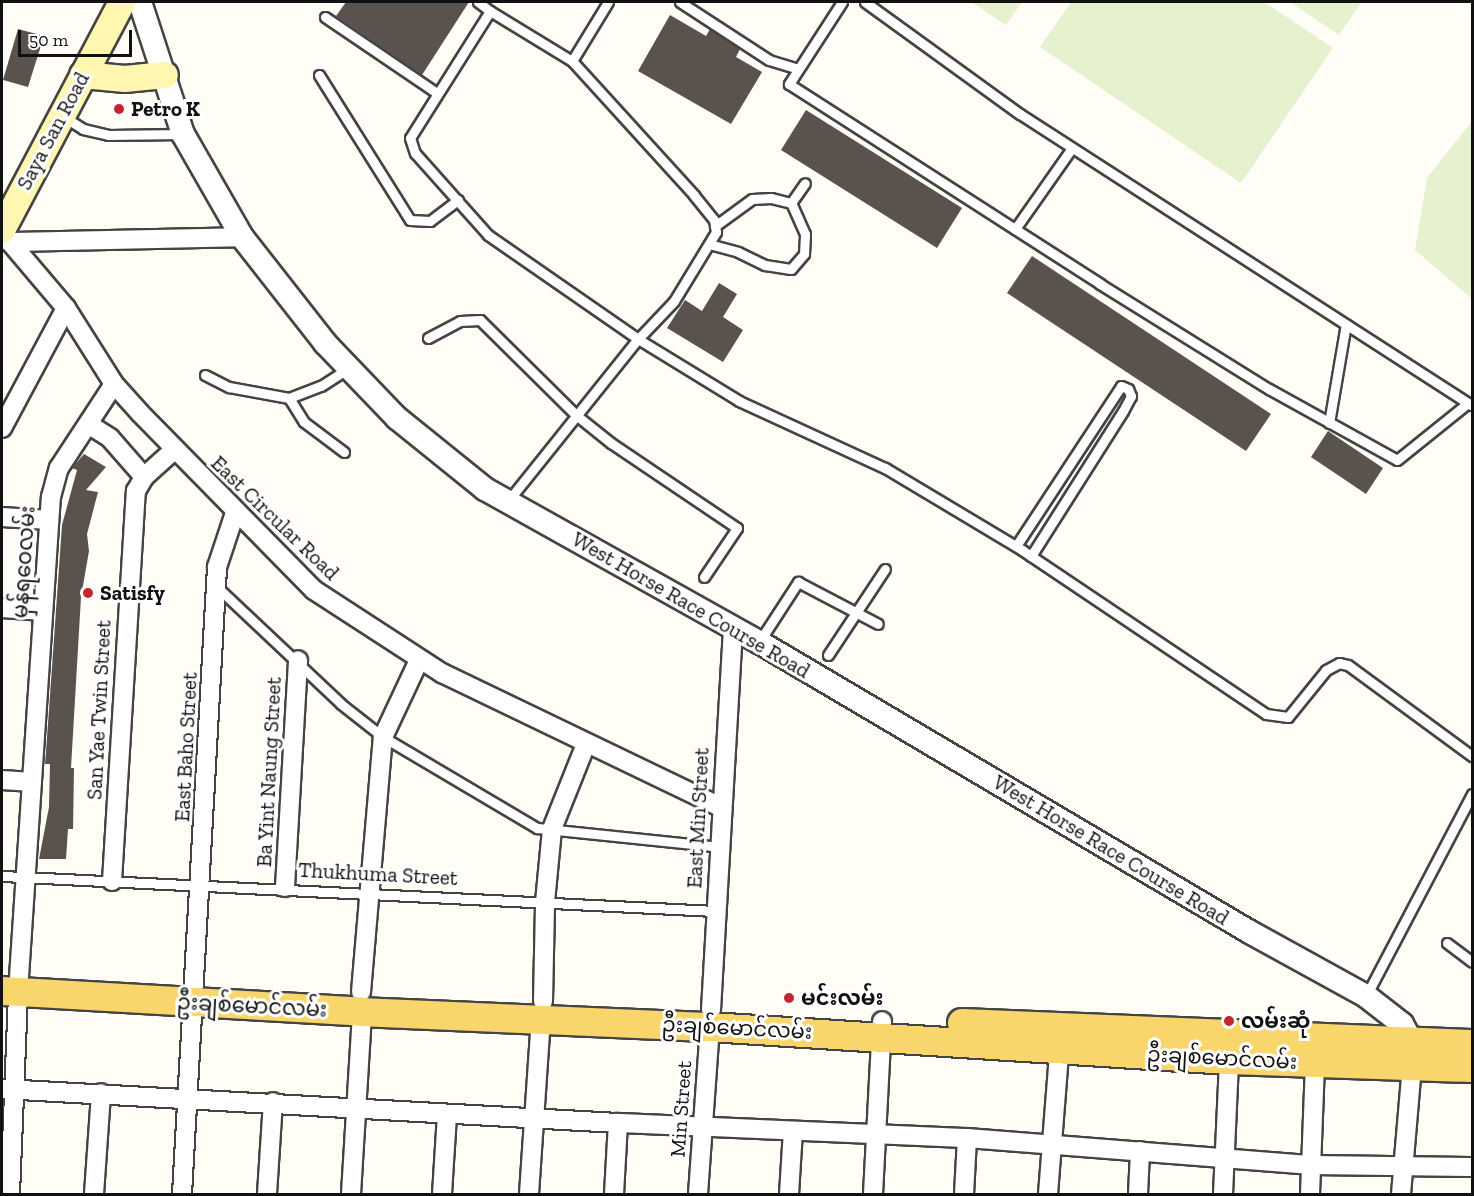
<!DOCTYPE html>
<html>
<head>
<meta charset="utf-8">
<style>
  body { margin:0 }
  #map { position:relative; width:1474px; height:1196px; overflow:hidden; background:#fffdf5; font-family:"Zilla Slab","Noto Sans Myanmar",serif }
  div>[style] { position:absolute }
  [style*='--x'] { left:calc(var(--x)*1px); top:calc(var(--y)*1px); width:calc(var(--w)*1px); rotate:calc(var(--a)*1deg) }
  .pitch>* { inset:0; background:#e6f2cf }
  .building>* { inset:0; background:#5a524d }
  .roads { filter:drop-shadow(2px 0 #444) drop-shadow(-2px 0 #444) drop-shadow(0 2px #444) drop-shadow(0 -2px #444) }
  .service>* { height:9px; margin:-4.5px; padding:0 4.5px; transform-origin:4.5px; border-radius:4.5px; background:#fff }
  .minor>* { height:18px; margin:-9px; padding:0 9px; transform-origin:9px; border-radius:9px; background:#fff }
  .tertiary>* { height:22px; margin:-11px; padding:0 11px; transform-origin:11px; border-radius:11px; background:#fff }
  .secondary>* { height:26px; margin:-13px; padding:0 13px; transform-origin:13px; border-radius:13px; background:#fff6b0 }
  .primary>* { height:28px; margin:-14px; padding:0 14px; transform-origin:14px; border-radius:14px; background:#f9d66b }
  .dots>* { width:16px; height:16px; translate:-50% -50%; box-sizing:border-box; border:3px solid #fff; border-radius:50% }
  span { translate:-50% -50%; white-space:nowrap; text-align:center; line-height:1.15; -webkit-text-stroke:6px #fff; paint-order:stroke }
  .poi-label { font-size:21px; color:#111; font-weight:700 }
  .left { translate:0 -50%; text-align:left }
  .street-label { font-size:21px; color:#111 }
  .frame { position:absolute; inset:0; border:3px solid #111; pointer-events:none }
  .scale { position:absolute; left:18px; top:30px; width:114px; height:27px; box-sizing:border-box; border:3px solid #111; border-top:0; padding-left:8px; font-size:18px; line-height:21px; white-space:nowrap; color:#111; -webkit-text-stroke:4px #fff; paint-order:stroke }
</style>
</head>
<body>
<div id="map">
  <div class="pitch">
    <div style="clip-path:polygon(971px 2px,1022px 2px,1006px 25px)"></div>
    <div style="clip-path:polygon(1071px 2px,1264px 2px,1333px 48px,1241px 183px,1040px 47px)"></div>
    <div style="clip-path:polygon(1290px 2px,1362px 2px,1339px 35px)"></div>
    <div style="clip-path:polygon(1472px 121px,1472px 299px,1415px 250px,1427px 178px)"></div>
  </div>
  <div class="building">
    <div style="clip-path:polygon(346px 2px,469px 2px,422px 75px,336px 16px)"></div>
    <div style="clip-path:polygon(670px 15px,706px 36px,710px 29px,740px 49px,736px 57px,762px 72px,731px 124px,638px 71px)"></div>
    <div style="clip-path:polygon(18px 29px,44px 36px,28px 87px,3px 80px)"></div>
    <div style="clip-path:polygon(806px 110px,962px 208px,937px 248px,781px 150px)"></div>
    <div style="clip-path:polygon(1032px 256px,1271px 414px,1246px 451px,1007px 293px)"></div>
    <div style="clip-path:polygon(719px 283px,737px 294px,723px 317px,743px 330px,723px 362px,667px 328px,685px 300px,702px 311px)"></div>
    <div style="clip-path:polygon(1328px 431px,1383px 468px,1366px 494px,1311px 457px)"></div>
    <div style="clip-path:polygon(84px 454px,106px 467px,86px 490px,98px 492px,87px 534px,89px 551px,81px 597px,71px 768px,74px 768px,73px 829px,68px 829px,66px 859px,39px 859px,49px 807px,50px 764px,45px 764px,46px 752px,62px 525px,77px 470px,72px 468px)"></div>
  </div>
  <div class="roads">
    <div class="service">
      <div style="--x:478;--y:2;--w:15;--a:37"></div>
      <div style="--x:608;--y:2;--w:69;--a:121.4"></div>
      <div style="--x:572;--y:61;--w:96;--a:-148.6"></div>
      <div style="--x:490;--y:11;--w:150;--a:122.2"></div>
      <div style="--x:410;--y:138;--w:16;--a:72"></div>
      <div style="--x:415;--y:153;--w:110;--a:48.3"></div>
      <div style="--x:488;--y:235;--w:183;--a:34.7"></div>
      <div style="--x:638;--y:339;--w:119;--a:31.5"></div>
      <div style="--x:739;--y:401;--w:161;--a:24.7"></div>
      <div style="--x:885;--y:468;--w:160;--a:30.9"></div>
      <div style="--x:1022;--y:550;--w:294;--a:33.9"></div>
      <div style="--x:1266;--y:714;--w:22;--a:8"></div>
      <div style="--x:1288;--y:717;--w:60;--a:-51"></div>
      <div style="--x:1326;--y:670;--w:15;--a:-28"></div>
      <div style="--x:1339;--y:663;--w:9;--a:13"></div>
      <div style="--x:1348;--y:665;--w:154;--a:36.3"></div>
      <div style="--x:680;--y:2;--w:106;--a:33.1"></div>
      <div style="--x:769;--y:60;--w:30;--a:17"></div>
      <div style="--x:842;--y:2;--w:98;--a:122.9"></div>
      <div style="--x:789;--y:84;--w:370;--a:32.7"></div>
      <div style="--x:1100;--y:284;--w:199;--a:31.9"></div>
      <div style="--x:1269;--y:389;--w:146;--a:29"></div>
      <div style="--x:1397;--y:460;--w:91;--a:-38.8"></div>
      <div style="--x:865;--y:2;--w:191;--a:35.9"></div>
      <div style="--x:1020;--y:114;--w:537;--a:32.83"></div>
      <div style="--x:325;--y:17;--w:135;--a:34.2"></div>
      <div style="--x:319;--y:75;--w:171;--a:57.9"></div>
      <div style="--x:410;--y:220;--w:20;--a:3"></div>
      <div style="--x:430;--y:221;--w:35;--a:-37"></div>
      <div style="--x:64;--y:117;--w:22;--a:32"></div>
      <div style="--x:83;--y:129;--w:26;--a:13"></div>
      <div style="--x:108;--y:135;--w:75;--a:-0.8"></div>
      <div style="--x:791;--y:203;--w:24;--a:-55"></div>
      <div style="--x:1015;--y:229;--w:99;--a:-54.9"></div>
      <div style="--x:709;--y:244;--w:30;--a:15"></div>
      <div style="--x:738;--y:252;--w:30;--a:26"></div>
      <div style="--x:765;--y:265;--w:26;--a:9"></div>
      <div style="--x:791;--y:269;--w:20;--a:-49"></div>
      <div style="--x:804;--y:254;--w:20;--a:-87"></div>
      <div style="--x:805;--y:234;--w:34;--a:-114"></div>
      <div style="--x:791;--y:203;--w:21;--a:-166"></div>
      <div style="--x:771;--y:198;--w:19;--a:177"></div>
      <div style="--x:752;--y:199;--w:46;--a:143.9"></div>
      <div style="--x:428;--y:338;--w:36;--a:-28"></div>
      <div style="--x:460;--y:321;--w:20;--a:-3"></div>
      <div style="--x:480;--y:320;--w:135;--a:44.7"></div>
      <div style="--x:576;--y:415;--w:45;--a:38.7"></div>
      <div style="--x:611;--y:443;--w:152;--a:34"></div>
      <div style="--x:737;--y:528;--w:59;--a:124"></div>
      <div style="--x:205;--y:375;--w:27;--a:27"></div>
      <div style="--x:229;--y:387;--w:61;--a:10.4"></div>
      <div style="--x:289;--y:398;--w:34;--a:-21"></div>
      <div style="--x:321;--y:386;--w:33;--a:-33"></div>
      <div style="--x:289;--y:398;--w:28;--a:58"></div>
      <div style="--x:304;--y:422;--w:50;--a:36.9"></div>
      <div style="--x:1329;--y:423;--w:100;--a:-80.3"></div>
      <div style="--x:508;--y:501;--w:208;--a:-51.3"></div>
      <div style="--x:638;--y:339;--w:52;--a:-46.5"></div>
      <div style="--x:674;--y:301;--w:81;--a:-58.7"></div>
      <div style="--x:716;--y:232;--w:12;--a:-99"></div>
      <div style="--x:714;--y:220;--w:32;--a:-129"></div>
      <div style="--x:694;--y:195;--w:181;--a:-132.3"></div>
      <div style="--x:1016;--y:546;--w:191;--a:-56.7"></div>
      <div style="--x:1121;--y:386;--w:8;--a:23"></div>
      <div style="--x:1128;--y:389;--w:8;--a:67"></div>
      <div style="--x:1131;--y:396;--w:17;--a:118"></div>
      <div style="--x:1123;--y:411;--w:172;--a:122.4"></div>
      <div style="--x:217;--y:587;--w:170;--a:43.3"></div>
      <div style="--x:341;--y:704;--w:53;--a:38.2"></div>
      <div style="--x:383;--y:737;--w:179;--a:30.6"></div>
      <div style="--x:537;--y:828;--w:184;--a:5.9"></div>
      <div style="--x:759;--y:642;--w:72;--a:-57"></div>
      <div style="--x:798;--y:582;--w:90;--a:27.7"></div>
      <div style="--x:828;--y:655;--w:103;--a:-56.5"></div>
      <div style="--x:2;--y:876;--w:715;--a:2.81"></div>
      <div style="--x:1447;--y:943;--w:31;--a:37"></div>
      <div style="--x:1366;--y:996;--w:228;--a:-62.3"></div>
    </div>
    <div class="minor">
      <div style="--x:2;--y:237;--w:9;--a:32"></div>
      <div style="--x:10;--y:242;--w:87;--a:49.7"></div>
      <div style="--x:66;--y:308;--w:90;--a:57.7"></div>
      <div style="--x:114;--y:384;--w:39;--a:48"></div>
      <div style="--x:140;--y:413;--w:248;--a:45.5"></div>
      <div style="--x:314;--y:590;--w:153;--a:33"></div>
      <div style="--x:442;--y:673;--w:309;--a:25.7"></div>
      <div style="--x:10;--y:242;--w:232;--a:-1.2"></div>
      <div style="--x:88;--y:424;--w:26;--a:32"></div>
      <div style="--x:110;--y:438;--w:52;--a:48.9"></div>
      <div style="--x:2;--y:428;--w:136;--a:-61.9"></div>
      <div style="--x:2;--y:517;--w:47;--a:3.7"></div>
      <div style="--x:2;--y:608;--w:41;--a:4.2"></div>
      <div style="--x:2;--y:780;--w:30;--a:4"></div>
      <div style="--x:112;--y:881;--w:391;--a:-86.5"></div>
      <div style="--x:136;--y:491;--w:16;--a:-60"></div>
      <div style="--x:144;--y:477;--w:40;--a:-42"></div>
      <div style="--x:285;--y:887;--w:227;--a:-86.7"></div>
      <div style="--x:19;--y:977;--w:481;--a:-86.2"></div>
      <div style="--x:51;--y:497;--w:30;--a:-75"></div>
      <div style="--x:59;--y:468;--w:100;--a:-56.8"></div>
      <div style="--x:361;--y:992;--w:256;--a:-85.1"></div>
      <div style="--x:383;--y:737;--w:85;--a:-64.9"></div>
      <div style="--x:543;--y:1001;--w:99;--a:-88.8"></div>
      <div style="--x:545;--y:902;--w:73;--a:-84.5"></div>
      <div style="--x:552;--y:829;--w:92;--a:-68.2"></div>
      <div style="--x:711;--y:1010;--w:383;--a:-86.7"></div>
      <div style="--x:2;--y:1089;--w:617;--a:3.16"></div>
      <div style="--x:618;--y:1123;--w:349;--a:2.5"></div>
      <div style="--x:967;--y:1138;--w:346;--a:4.5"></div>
      <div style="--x:1312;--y:1165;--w:160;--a:0.7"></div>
      <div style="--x:10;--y:1194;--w:202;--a:-87.7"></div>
      <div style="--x:94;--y:1194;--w:101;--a:-86"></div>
      <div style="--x:182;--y:1194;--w:628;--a:-86.8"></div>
      <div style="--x:217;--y:567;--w:57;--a:-71.6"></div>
      <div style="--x:267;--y:1194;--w:92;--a:-86.3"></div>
      <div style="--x:351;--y:1194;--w:182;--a:-86.5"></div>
      <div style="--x:442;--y:1194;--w:80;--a:-86.4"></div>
      <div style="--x:529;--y:1194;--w:176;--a:-86.1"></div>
      <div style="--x:614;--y:1194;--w:71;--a:-86.8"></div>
      <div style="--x:698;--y:1194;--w:167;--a:-85.9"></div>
      <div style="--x:789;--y:1194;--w:63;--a:-86.4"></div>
      <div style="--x:873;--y:1194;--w:173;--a:-87"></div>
      <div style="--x:964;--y:1194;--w:56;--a:-86.9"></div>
      <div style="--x:1048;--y:1194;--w:153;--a:-85.5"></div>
      <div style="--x:1138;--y:1194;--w:43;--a:-87.3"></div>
      <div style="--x:1223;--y:1194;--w:134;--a:-87.4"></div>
      <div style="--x:1310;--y:1194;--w:131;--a:-87.8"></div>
      <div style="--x:1401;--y:1194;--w:128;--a:-85.1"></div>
    </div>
    <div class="tertiary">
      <div style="--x:140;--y:2;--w:139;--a:72"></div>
      <div style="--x:183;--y:134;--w:119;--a:60.2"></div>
      <div style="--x:242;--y:237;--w:135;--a:51.9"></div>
      <div style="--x:325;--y:343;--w:104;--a:46.2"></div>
      <div style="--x:397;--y:418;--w:113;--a:38.9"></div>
      <div style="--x:485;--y:489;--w:314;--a:29.2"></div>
      <div style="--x:759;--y:642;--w:568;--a:30.58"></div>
      <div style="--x:1248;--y:931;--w:135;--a:28.8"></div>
      <div style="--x:1366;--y:996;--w:46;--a:37.9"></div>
      <div style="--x:1402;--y:1024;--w:21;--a:61"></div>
      <div style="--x:1412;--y:1042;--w:13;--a:90"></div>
    </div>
    <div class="secondary">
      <div style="--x:83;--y:75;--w:42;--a:5.4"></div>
      <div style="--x:125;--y:79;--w:40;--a:-5.7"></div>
      <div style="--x:2;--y:230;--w:258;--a:-62.2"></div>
    </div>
    <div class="primary">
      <div style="--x:2;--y:991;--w:361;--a:3.3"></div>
      <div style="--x:362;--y:1012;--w:348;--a:2.5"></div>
      <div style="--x:710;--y:1027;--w:520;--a:3.64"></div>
      <div style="--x:1229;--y:1060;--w:243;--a:1.9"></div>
      <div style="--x:962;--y:1023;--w:510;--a:2.36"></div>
    </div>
  </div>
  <div class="dots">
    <div style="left:119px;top:109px;background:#c4262e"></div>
    <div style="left:88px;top:593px;background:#c4262e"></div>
    <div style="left:789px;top:998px;background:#c4262e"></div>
    <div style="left:1229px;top:1021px;background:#c4262e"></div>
  </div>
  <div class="poi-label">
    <span class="left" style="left:131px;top:109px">Petro K</span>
    <span class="left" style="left:100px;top:593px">Satisfy</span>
    <span class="left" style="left:801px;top:998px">မင်းလမ်း</span>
    <span class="left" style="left:1241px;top:1021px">လမ်းဆုံ</span>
  </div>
  <div class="street-label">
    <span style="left:53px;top:131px;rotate:-62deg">Saya San Road</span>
    <span style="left:275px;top:518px;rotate:44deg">East Circular Road</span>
    <span style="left:24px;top:562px;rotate:-86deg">မှန်ရဝေလမ်း</span>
    <span style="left:691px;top:605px;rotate:30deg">West Horse Race Course Road</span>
    <span style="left:99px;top:710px;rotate:-87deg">San Yae Twin Street</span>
    <span style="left:186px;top:747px;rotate:-87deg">East Baho Street</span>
    <span style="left:269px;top:772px;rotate:-87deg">Ba Yint Naung Street</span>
    <span style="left:698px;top:818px;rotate:-87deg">East Min Street</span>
    <span style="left:1111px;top:850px;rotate:31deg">West Horse Race Course Road</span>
    <span style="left:378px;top:874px;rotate:3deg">Thukhuma Street</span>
    <span style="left:252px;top:1006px;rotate:3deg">ဦးချစ်မောင်လမ်း</span>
    <span style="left:737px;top:1028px;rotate:3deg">ဦးချစ်မောင်လမ်း</span>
    <span style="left:1222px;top:1058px;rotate:3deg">ဦးချစ်မောင်လမ်း</span>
    <span style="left:681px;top:1109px;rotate:-86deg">Min Street</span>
  </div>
  <div class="frame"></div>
  <div class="scale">50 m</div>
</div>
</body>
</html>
